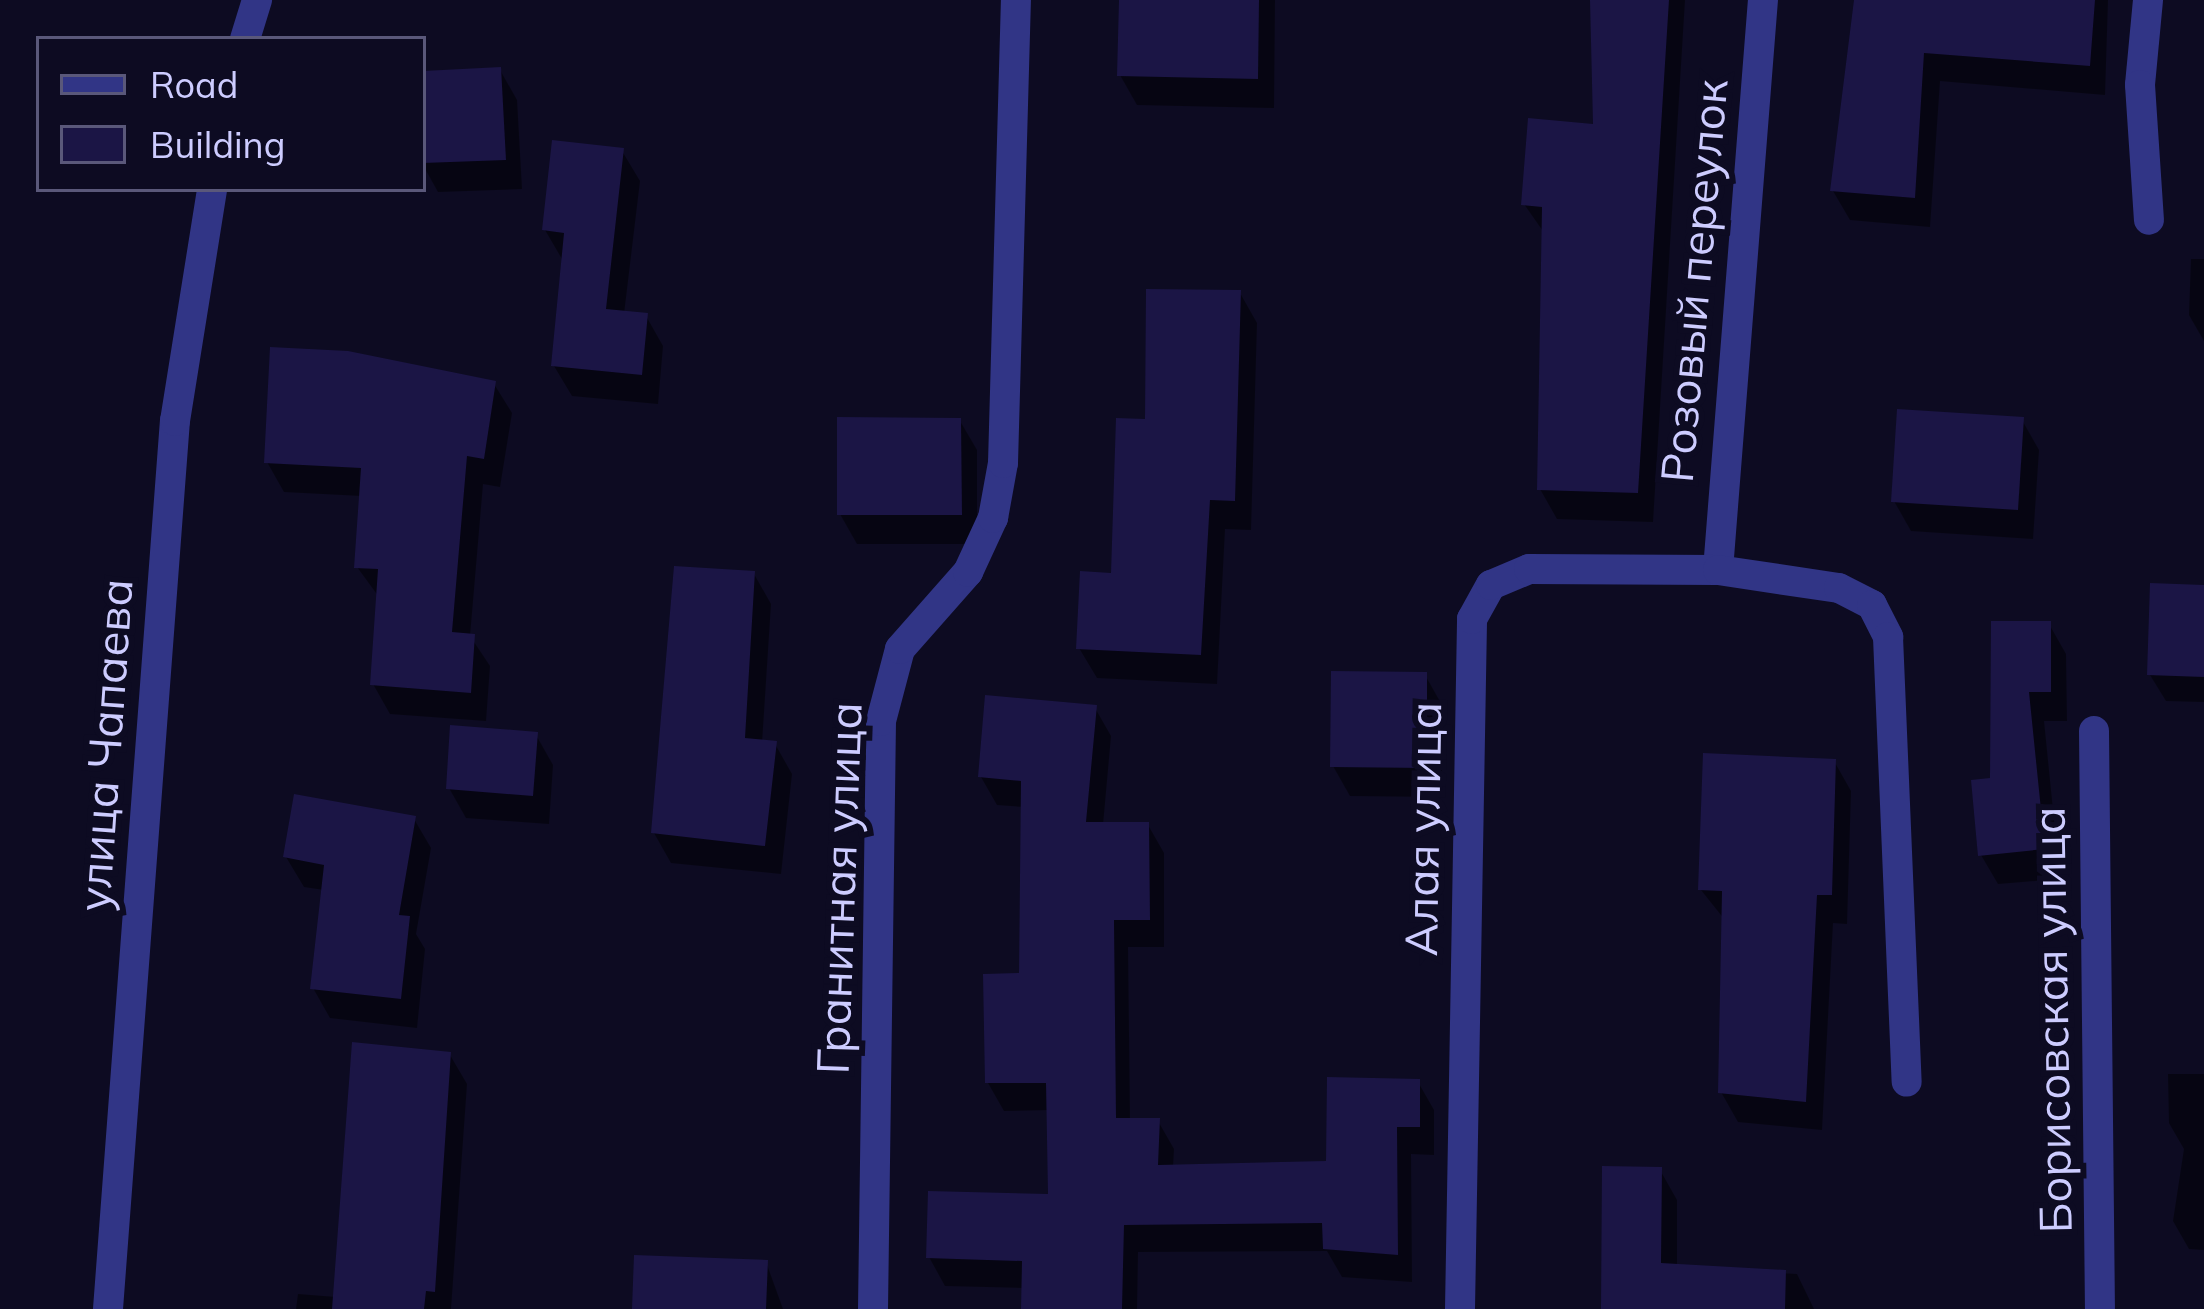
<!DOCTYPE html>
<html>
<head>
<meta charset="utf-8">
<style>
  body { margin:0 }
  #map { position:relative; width:2204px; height:1309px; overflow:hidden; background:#0d0b22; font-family:Mulish,sans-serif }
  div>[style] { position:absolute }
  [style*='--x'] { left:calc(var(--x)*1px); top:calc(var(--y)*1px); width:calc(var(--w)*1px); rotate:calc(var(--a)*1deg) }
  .shadow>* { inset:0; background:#0007 }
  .building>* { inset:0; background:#1b1545 }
  .minor>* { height:30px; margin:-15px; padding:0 15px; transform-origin:15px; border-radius:15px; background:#313586 }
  span { translate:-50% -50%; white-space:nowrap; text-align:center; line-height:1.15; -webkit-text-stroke:12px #0d0b22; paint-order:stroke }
  .street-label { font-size:45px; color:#cdccff }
  .legend { position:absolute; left:36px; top:36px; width:390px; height:156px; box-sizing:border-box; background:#0d0b22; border:3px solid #5a587a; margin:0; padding:15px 21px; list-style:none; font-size:36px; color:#cdccff }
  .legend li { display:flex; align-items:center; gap:24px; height:60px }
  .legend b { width:60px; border:3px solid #5a587a }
</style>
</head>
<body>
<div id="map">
  <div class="shadow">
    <div style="clip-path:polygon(1122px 0,1275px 0,1274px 108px,1137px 105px,1120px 75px)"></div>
    <div style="clip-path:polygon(1593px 0,1685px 0,1653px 522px,1557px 519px,1540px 489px,1545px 234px,1524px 204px,1597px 127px)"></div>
    <div style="clip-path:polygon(1856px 0,2108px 0,2105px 95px,1940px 81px,1930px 227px,1850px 220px,1833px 191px)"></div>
    <div style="clip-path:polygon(500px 70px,517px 100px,522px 189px,438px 192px,423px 165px,423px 74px)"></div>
    <div style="clip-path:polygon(622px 151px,640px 181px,624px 314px,646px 316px,663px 346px,658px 404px,572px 396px,554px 366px,562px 259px,545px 230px)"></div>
    <div style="clip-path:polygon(2191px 259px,2204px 259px,2204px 341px,2189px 315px)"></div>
    <div style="clip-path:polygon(1240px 293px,1257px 323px,1251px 530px,1225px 529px,1217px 684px,1097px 678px,1079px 648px,1114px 576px,1148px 422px)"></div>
    <div style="clip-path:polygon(494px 384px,512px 413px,500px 487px,483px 484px,470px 636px,490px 666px,486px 721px,390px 714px,373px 684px,379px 597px,357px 567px,362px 496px,284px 492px,267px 462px)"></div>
    <div style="clip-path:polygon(2022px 420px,2039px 450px,2033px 539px,1911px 531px,1894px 501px)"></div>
    <div style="clip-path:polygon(960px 421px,977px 450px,977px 544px,857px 544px,840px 514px)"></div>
    <div style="clip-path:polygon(754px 574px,771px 604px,762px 743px,775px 744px,792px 774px,781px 874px,671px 863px,654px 833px)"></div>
    <div style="clip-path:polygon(2204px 588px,2204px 702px,2166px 701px,2150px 675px)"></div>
    <div style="clip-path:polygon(2049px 624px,2066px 654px,2067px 721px,2044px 721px,2060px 879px,1998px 884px,1981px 855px,1993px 781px)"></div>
    <div style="clip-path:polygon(1425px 675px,1442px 705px,1442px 797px,1350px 796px,1333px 766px)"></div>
    <div style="clip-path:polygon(1095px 708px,1111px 736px,1103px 825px,1148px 825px,1164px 853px,1164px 947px,1128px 947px,1130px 1121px,1158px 1121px,1174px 1149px,1173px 1167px,1329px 1164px,1418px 1082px,1434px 1110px,1434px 1155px,1411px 1154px,1412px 1282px,1342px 1277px,1327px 1251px,1138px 1252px,1137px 1309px,1024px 1309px,1024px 1288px,945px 1286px,929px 1257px,1051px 1197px,1050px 1110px,1004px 1111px,988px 1083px,1022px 976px,1024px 807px,997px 805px,981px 777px)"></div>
    <div style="clip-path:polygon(536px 735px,553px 765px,549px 824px,466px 818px,449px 788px)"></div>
    <div style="clip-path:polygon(1834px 761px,1851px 791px,1847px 924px,1833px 923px,1822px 1130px,1738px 1122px,1721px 1092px,1725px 920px,1701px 890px)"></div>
    <div style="clip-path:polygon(414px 819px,431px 848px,416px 934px,425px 949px,417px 1028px,330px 1018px,313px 988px,324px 890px,304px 887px,286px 857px)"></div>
    <div style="clip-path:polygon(450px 1055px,467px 1084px,451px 1309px,296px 1309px,298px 1294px,336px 1297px)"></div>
    <div style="clip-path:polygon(2168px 1074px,2204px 1074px,2204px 1250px,2189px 1249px,2173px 1221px,2184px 1149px,2169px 1123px)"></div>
    <div style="clip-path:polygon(1660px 1170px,1677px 1200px,1677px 1267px,1797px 1274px,1814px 1309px,1604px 1309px)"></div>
    <div style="clip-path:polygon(766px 1262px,783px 1309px,635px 1309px)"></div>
  </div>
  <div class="building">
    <div style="clip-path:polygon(1119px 0,1259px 0,1258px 79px,1117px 76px)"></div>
    <div style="clip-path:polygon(1590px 0,1669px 0,1638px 493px,1537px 490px,1542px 207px,1521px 205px,1528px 118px,1593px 124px)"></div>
    <div style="clip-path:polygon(1854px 0,2095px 0,2090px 66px,1924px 53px,1915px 198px,1830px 191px)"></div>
    <div style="clip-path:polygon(501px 67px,506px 160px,423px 163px,423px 71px)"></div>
    <div style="clip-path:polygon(552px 140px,624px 148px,606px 309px,648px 313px,642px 375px,551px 366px,564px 233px,542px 230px)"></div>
    <div style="clip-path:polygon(1146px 289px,1241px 290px,1235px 501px,1210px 500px,1201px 655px,1076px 649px,1080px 571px,1111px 573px,1116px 418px,1145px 419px)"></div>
    <div style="clip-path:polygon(270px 347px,348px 351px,496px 381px,484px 459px,467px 456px,452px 632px,475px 634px,471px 693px,370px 685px,378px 569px,354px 568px,361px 468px,264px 463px)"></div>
    <div style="clip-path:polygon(1897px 409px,2024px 417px,2018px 510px,1891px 502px)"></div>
    <div style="clip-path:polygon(837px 417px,961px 418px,962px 515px,837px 515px)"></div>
    <div style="clip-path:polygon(674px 566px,755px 571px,745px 738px,777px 741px,765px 846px,651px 833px)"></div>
    <div style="clip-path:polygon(2150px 583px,2204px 585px,2204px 677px,2147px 675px)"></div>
    <div style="clip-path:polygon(1991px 621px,2051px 621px,2051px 692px,2029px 692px,2045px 849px,1978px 856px,1971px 780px,1990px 778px)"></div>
    <div style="clip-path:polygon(1331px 671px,1427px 672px,1427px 768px,1330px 767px)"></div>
    <div style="clip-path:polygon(985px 695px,1097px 705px,1086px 822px,1149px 822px,1150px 920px,1114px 920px,1116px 1118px,1160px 1118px,1158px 1165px,1326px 1161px,1327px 1077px,1420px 1079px,1420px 1127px,1397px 1127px,1398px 1255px,1323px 1249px,1322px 1223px,1124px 1225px,1122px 1309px,1021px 1309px,1022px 1261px,926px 1258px,928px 1191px,1048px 1194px,1046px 1083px,985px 1083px,983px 974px,1019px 973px,1021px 781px,978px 777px)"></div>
    <div style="clip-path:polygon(450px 725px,538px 732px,533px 796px,446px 789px)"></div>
    <div style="clip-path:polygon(1703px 753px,1836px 759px,1832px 895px,1817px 895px,1806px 1102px,1718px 1093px,1722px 891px,1698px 890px)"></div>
    <div style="clip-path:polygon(294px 794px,416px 816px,399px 915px,410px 916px,401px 999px,310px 989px,324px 865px,283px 857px)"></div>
    <div style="clip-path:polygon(352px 1042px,451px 1052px,435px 1292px,426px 1291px,424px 1309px,332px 1309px)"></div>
    <div style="clip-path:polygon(1602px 1166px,1662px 1167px,1661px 1263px,1786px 1270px,1785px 1309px,1601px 1309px)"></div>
    <div style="clip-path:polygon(634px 1255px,768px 1260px,766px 1309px,632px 1309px)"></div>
  </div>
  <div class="minor">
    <div style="--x:2148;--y:0;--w:85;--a:95.4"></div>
    <div style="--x:2140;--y:85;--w:135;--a:86.2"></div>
    <div style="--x:245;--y:39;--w:41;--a:-72.9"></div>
    <div style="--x:1718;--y:570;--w:572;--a:-85.49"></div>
    <div style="--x:2094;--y:731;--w:578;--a:89.41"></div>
    <div style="--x:108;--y:1309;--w:891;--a:-85.69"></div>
    <div style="--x:175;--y:421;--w:235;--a:-80.9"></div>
    <div style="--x:873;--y:1309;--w:588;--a:-89.22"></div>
    <div style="--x:881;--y:721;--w:74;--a:-75.2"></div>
    <div style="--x:900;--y:649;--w:103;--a:-48.6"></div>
    <div style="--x:968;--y:572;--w:60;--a:-65.2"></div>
    <div style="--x:993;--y:518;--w:56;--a:-79.7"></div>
    <div style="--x:1003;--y:463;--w:463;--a:-88.4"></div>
    <div style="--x:1460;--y:1309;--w:690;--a:-89"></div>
    <div style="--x:1472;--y:619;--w:39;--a:-61"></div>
    <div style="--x:1491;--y:585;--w:41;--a:-22.8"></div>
    <div style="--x:1529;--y:569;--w:189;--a:0.3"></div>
    <div style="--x:1718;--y:570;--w:122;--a:8.5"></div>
    <div style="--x:1839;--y:588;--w:37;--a:27"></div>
    <div style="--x:1872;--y:605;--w:36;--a:63"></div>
    <div style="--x:1888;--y:637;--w:445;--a:87.6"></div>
  </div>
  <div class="street-label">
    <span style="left:1694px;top:281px;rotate:-85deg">Розовый переулок</span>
    <span style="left:105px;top:745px;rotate:-86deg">улица Чапаева</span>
    <span style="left:1423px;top:829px;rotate:-89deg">Алая улица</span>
    <span style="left:839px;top:888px;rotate:-88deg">Гранитная улица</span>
    <span style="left:2052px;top:1020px;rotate:-91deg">Борисовская улица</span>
  </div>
  <ul class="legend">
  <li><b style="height:15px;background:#313586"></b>Road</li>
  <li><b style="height:33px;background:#1b1545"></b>Building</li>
  </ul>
</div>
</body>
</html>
